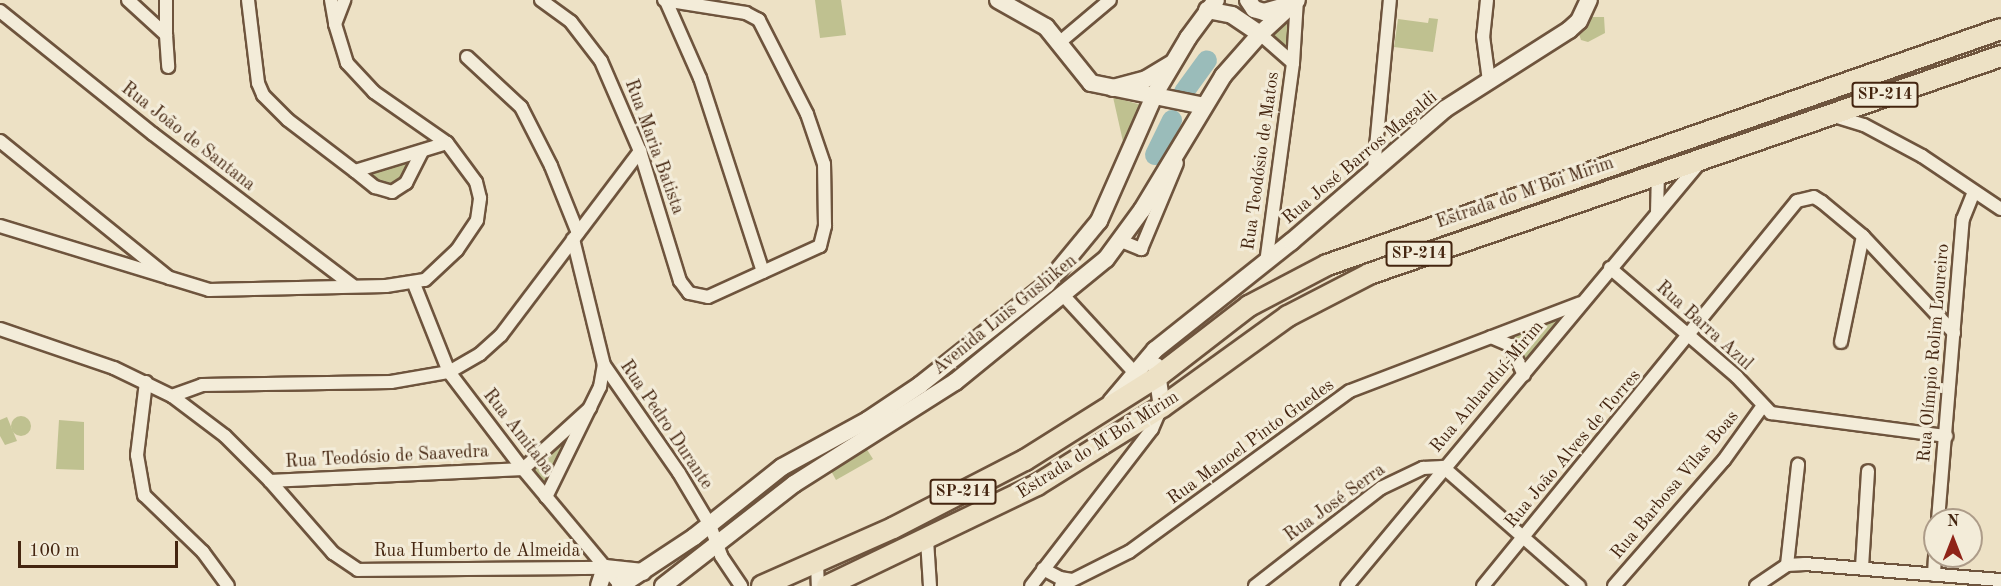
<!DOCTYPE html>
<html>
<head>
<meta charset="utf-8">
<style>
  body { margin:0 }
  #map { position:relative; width:2001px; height:586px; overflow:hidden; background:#ede1c5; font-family:"Old Standard TT",serif }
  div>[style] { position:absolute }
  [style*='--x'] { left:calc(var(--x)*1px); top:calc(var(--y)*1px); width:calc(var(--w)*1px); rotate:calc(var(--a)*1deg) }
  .green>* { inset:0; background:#bfc190 }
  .round { border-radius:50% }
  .river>* { height:20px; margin:-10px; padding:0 10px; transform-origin:10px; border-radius:10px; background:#9abcba }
  .roads { filter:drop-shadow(2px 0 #6e543d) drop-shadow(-2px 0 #6e543d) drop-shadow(0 2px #6e543d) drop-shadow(0 -2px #6e543d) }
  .street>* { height:12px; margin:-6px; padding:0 6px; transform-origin:6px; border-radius:6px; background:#f3ecd9 }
  .secondary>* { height:16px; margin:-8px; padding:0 8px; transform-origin:8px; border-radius:8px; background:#f3ecd9 }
  .primary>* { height:20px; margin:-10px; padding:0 10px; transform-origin:10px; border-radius:10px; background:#ede1c5 }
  span { translate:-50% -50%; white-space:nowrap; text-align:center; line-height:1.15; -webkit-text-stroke:6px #f3ecd9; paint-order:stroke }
  .shield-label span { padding:2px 4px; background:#f3ecd9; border:2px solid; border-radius:4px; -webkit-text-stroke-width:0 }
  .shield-label { font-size:16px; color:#442510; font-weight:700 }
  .street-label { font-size:18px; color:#442510 }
  .north { position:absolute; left:1923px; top:508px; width:60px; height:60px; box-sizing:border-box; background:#f3ecd9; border:2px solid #ad9c89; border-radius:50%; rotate:0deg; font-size:16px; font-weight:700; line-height:24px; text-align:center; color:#442510 }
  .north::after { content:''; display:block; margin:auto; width:21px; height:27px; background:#8f2418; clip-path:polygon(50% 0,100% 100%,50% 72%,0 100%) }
  .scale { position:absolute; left:18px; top:541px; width:160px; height:27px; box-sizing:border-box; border:3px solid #442510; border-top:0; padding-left:8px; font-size:18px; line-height:21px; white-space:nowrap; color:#442510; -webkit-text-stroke:4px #f3ecd9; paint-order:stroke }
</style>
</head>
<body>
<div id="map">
  <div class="green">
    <div style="clip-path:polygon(815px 0,841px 0,846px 35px,820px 38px)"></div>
    <div style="clip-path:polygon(1589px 17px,1604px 17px,1605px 33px,1588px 42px,1581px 40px,1577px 28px)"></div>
    <div style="clip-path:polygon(1290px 18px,1287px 50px,1274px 35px)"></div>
    <div style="clip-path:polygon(1429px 18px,1438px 19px,1433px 52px,1394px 47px,1398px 19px,1428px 23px)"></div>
    <div style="clip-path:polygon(1113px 97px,1145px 106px,1126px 155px)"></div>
    <div style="clip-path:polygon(415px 156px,410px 169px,388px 188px,362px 171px)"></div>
    <div style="clip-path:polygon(1563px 314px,1526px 362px,1515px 336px,1502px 335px)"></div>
    <div class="round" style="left:11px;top:416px;width:20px;height:20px"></div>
    <div style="clip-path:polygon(7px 417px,17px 441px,5px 445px,0 436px,0 420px)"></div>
    <div style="clip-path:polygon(583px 418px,544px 492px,526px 470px)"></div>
    <div style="clip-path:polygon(59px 420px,84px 422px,84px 470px,56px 469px)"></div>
    <div style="clip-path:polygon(866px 448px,873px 459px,836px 480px,831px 471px)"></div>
  </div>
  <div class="river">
    <div style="--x:1184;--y:92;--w:39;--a:-54"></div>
    <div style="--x:1155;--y:155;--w:39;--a:-64"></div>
  </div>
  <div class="roads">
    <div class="street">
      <div style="--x:128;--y:0;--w:52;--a:42.6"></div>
      <div style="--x:166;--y:35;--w:32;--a:86"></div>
      <div style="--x:166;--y:0;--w:35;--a:90"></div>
      <div style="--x:248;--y:0;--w:84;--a:83.1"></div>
      <div style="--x:258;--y:83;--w:13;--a:67"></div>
      <div style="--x:263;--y:95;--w:35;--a:45"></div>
      <div style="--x:288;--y:120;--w:84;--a:37.3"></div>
      <div style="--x:355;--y:171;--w:96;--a:-16.9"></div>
      <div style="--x:331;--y:0;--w:22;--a:80"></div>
      <div style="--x:541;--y:0;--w:37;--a:36"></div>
      <div style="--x:571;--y:22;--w:49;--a:52.4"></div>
      <div style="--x:601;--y:61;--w:98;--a:66.6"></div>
      <div style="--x:640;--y:151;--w:136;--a:72.9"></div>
      <div style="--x:680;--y:281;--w:15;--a:53"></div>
      <div style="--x:689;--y:293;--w:19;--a:12"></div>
      <div style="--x:708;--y:297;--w:123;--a:-24.5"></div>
      <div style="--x:820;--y:246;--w:21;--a:-76"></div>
      <div style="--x:825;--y:226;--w:62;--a:-90.9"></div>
      <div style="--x:824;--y:164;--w:53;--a:-108.8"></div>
      <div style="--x:807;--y:114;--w:106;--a:-117.1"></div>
      <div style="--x:759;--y:20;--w:15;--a:-152"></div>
      <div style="--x:746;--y:13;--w:83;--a:-171"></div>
      <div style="--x:1487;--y:0;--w:36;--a:96"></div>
      <div style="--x:1483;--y:36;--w:45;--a:82.4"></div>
      <div style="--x:666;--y:1;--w:84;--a:66.2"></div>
      <div style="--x:700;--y:78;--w:204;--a:72"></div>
      <div style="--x:0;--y:11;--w:196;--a:38.8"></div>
      <div style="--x:153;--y:134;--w:250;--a:37.2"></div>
      <div style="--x:1260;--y:34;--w:44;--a:41.3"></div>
      <div style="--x:1060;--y:42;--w:65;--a:-40"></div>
      <div style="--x:467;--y:57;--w:74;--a:42.8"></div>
      <div style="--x:521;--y:107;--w:66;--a:63"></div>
      <div style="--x:551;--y:166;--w:72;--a:68.1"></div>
      <div style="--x:1831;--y:115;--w:34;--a:17"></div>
      <div style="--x:1864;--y:125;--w:66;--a:28.1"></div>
      <div style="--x:1922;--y:156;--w:95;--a:33.9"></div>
      <div style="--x:0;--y:141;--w:218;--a:39"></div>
      <div style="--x:1374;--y:168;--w:169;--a:-84.6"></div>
      <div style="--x:355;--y:171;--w:26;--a:39"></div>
      <div style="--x:375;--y:187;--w:18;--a:16"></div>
      <div style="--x:392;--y:192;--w:17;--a:-33"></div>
      <div style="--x:406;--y:183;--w:35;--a:-63"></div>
      <div style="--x:1657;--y:213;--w:41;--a:-88.6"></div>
      <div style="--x:0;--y:226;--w:219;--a:17"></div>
      <div style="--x:209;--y:290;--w:177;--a:-1.3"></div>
      <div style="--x:386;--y:286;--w:39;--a:-9"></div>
      <div style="--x:425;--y:280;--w:44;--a:-43.2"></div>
      <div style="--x:457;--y:250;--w:36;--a:-56"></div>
      <div style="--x:477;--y:220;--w:22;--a:-82"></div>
      <div style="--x:480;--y:198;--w:16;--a:-104"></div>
      <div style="--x:476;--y:182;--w:49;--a:-126.6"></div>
      <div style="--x:447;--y:143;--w:89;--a:-145.1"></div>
      <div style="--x:374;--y:92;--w:40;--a:-133"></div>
      <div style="--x:347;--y:63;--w:41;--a:-107.1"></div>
      <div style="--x:335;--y:24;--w:26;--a:-69"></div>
      <div style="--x:573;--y:239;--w:130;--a:76.2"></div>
      <div style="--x:604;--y:365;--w:131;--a:55.2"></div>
      <div style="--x:679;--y:473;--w:61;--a:59.2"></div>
      <div style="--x:710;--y:525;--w:33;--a:70"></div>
      <div style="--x:721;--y:556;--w:36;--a:56"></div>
      <div style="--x:1121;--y:241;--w:22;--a:22"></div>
      <div style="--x:1141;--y:249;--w:93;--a:-67.3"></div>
      <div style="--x:1266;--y:263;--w:202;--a:-82.3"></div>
      <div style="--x:1293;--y:63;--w:63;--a:-86.4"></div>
      <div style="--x:1610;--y:268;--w:167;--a:40.6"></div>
      <div style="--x:1737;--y:377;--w:50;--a:46.6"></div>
      <div style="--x:1771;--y:413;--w:177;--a:7.5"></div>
      <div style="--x:414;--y:284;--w:95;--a:68.3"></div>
      <div style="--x:449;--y:372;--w:122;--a:52.7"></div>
      <div style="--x:523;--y:469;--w:153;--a:50.1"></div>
      <div style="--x:1063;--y:295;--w:106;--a:47.3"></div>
      <div style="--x:0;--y:329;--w:120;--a:18.9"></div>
      <div style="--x:114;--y:368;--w:64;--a:25.8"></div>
      <div style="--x:172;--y:396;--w:66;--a:37"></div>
      <div style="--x:225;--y:436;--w:64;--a:45"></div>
      <div style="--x:270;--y:481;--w:96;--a:48.8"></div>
      <div style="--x:333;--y:553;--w:30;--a:34"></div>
      <div style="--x:358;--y:570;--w:247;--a:-0.5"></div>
      <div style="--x:1491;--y:337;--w:21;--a:23"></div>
      <div style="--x:1510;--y:345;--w:33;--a:65"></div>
      <div style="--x:1841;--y:342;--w:108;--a:-78.3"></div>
      <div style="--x:146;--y:382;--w:74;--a:97"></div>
      <div style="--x:137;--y:455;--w:41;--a:80.1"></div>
      <div style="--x:144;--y:495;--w:82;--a:44"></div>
      <div style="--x:203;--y:552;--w:42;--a:53.7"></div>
      <div style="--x:172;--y:396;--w:32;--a:-20"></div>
      <div style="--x:202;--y:385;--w:189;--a:-0.9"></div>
      <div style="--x:391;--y:382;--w:59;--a:-9.8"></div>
      <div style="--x:449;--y:372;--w:36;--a:-30"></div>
      <div style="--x:480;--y:354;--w:28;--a:-42"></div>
      <div style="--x:501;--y:335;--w:231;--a:-52.9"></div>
      <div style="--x:1443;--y:467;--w:181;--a:41.2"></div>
      <div style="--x:270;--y:481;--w:253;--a:-2.7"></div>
      <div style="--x:523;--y:469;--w:91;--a:-42.3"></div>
      <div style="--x:546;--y:497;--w:123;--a:-63.9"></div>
      <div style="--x:600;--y:387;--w:22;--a:-80"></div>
      <div style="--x:1938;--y:520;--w:302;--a:-85.3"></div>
      <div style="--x:1963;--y:219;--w:29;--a:-68"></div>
      <div style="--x:927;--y:540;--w:46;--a:86.3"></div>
      <div style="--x:817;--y:562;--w:24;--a:88"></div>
      <div style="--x:1787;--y:565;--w:101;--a:-83.7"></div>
      <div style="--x:1862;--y:567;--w:96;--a:-86.4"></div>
      <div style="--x:1043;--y:569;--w:19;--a:28"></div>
      <div style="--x:1060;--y:578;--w:12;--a:9"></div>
      <div style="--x:1934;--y:575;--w:19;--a:-87"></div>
      <div style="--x:1031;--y:586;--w:198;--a:-52.4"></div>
      <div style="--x:1152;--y:429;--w:23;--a:-67"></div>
      <div style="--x:1061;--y:586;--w:76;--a:-26.6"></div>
      <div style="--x:1129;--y:552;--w:273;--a:-36.1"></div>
      <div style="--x:1350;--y:391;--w:246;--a:-20.9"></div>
      <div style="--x:1255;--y:586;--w:160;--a:-37.9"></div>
      <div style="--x:1381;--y:488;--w:47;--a:-25.5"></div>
      <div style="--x:1423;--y:468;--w:20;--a:-3"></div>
      <div style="--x:1347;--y:586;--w:553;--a:-50.21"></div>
      <div style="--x:1483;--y:586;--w:497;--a:-50.8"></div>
      <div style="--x:1797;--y:201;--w:17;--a:-13"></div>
      <div style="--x:1814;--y:197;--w:9;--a:32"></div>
      <div style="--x:1822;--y:202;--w:53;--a:39.7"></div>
      <div style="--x:1863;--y:236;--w:133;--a:46.8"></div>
      <div style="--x:1614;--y:586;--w:167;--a:-48.9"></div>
      <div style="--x:1724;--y:460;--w:65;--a:-54.4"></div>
      <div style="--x:1756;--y:586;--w:37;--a:-34"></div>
      <div style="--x:1787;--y:565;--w:18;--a:-3"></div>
      <div style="--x:1805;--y:564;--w:197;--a:4.7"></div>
    </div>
    <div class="secondary">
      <div style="--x:998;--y:0;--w:55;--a:29.4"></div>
      <div style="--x:1046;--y:27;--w:72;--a:51.2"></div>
      <div style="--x:1091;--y:83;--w:115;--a:11.5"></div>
      <div style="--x:1248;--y:0;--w:11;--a:56"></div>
      <div style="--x:1254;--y:9;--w:10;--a:17"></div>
      <div style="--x:1264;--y:12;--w:22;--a:-16"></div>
      <div style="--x:1207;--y:10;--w:25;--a:11"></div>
      <div style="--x:1232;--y:15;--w:34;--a:34"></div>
      <div style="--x:1113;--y:88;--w:34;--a:-15"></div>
      <div style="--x:1146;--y:79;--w:29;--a:-31"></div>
      <div style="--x:1156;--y:366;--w:41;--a:81.7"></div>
      <div style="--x:1111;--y:402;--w:68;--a:-49.8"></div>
      <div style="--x:1155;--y:350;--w:174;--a:-38.5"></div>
      <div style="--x:1291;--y:242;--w:203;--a:-40.8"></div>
      <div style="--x:1445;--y:109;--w:147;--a:-32.5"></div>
      <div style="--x:1569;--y:30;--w:13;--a:-42"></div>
      <div style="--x:1579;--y:21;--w:23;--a:-65"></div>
      <div style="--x:599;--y:586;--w:19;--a:-72"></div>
      <div style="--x:605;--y:568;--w:38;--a:6"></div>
      <div style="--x:620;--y:586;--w:89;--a:-33.5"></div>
      <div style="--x:694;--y:537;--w:112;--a:-38.5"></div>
      <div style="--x:782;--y:467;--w:98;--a:-28.7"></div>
      <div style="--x:868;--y:420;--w:63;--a:-33.9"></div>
      <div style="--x:920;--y:385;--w:162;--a:-38.5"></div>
      <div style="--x:1047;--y:284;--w:82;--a:-50.5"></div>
      <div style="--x:1099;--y:221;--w:141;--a:-66.2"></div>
      <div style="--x:1156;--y:92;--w:63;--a:-59.3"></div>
      <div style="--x:1188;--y:38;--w:47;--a:-53.6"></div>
      <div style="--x:663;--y:586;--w:166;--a:-37.9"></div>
      <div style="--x:794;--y:484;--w:191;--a:-32.4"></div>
      <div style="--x:955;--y:382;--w:195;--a:-39.2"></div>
      <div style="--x:1106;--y:259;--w:61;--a:-53.7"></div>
      <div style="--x:1142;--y:210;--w:157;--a:-58.8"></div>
      <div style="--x:1223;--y:76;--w:56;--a:-48.6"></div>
      <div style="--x:1260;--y:34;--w:50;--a:-42.6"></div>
    </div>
    <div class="primary">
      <div style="--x:762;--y:586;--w:143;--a:-23.9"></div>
      <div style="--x:893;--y:528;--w:148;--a:-27.3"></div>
      <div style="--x:1025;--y:460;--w:156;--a:-32.2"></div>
      <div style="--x:1157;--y:377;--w:116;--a:-37.7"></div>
      <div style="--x:1249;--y:306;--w:88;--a:-27.7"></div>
      <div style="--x:1327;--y:265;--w:714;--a:-19.3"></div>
      <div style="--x:827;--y:586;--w:233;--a:-25.7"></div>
      <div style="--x:1037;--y:485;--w:147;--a:-32"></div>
      <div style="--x:1162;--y:407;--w:155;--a:-35.8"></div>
      <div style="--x:1288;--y:316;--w:91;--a:-27.4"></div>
      <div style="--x:1369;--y:274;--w:669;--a:-19.03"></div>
    </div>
  </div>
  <div class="shield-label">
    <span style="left:1885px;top:95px">SP-214</span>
    <span style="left:1419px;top:254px">SP-214</span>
    <span style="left:963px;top:492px">SP-214</span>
  </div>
  <div class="street-label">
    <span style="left:188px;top:137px;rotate:38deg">Rua João de Santana</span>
    <span style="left:654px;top:147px;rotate:70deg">Rua Maria Batista</span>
    <span style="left:1360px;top:158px;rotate:-40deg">Rua José Barros Magaldi</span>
    <span style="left:1261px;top:161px;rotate:-82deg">Rua Teodósio de Matos</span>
    <span style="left:1525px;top:193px;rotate:-19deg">Estrada do M'Boi Mirim</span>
    <span style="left:1005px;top:315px;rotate:-39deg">Avenida Luis Gushiken</span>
    <span style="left:1704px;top:326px;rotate:42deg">Rua Barra Azul</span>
    <span style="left:1934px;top:353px;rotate:-85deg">Rua Olímpio Rolim Loureiro</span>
    <span style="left:1487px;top:387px;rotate:-50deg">Rua Anhanduí-Mirim</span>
    <span style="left:666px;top:425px;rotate:56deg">Rua Pedro Durante</span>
    <span style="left:518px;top:432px;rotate:52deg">Rua Amitaba</span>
    <span style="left:1251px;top:442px;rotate:-36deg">Rua Manoel Pinto Guedes</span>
    <span style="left:1098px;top:445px;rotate:-32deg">Estrada do M'Boi Mirim</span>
    <span style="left:1573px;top:449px;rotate:-50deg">Rua João Alves de Torres</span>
    <span style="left:387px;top:457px;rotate:-3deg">Rua Teodósio de Saavedra</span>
    <span style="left:1675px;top:485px;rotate:-50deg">Rua Barbosa Vilas Boas</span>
    <span style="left:1335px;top:503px;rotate:-36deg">Rua José Serra</span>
    <span style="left:477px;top:551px">Rua Humberto de Almeida</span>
  </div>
  <div class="north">N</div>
  <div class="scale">100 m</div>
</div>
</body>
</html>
